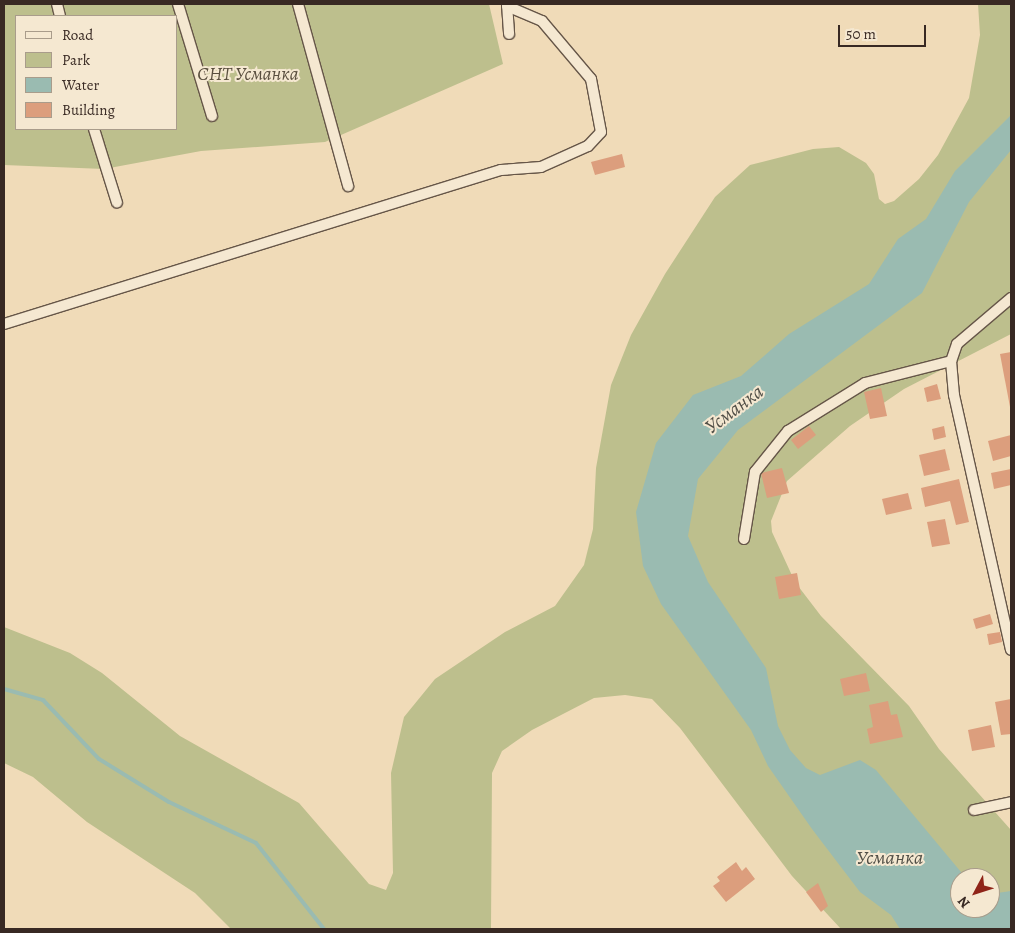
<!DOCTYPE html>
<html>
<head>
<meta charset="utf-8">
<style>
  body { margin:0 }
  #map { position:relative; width:1015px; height:933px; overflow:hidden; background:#f0dbb8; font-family:Alegreya,serif }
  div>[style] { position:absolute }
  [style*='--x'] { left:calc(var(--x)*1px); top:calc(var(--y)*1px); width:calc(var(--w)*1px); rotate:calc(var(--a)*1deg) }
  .green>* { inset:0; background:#bdbf8d }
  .water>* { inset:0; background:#9abbb1 }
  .stream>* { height:4px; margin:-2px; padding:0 2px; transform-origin:2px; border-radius:2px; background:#9abbb1 }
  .building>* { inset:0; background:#dc9e7d }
  .roads { filter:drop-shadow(1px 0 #665648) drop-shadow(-1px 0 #665648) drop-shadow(0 1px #665648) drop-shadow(0 -1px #665648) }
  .minor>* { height:10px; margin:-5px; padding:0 5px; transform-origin:5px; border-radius:5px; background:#f5e8d1 }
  span { translate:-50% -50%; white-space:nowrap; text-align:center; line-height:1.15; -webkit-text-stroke:4px #f5e8d1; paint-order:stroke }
  .park-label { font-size:19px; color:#594e3e; font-style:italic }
  .water-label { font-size:20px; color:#504e46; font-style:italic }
  .frame { position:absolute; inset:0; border:5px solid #382923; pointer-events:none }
  .legend { position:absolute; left:15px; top:15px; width:162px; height:115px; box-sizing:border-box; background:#f5e8d1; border:1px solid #a99c8b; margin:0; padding:6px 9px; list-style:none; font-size:15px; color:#382923 }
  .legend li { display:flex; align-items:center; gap:10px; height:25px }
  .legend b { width:25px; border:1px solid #a99c8b }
  .north { position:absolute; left:950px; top:868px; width:50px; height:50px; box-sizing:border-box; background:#f5e8d1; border:1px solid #a99c8b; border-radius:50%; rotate:230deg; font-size:14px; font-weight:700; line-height:20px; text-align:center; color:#382923 }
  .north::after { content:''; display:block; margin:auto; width:18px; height:22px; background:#8f2418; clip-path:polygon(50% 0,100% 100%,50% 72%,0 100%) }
  .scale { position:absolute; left:838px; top:25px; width:88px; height:22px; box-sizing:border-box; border:2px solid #382923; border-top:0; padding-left:6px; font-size:15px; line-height:18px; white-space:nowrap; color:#382923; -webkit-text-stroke:4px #f5e8d1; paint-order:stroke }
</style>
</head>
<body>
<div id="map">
  <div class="green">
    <div style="clip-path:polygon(evenodd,4px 4px,489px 4px,503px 64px,325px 142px,201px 151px,104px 169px,4px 165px,4px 4px,16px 16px,176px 16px,176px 129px,16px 129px,16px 16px)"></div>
    <div style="clip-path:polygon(evenodd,978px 4px,1011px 4px,1011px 334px,904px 389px,850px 426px,787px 481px,771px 521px,772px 532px,795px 582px,821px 616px,909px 706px,939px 749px,1011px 830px,1011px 929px,841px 929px,792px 876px,680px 728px,652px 699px,625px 695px,594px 698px,532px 730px,502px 751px,492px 773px,491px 929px,231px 929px,195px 893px,87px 822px,33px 777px,4px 763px,4px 627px,70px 653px,102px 673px,180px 736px,299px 803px,369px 884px,386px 890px,393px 873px,391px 773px,404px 717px,435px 679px,505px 632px,555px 606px,584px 565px,593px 529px,596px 468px,611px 385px,631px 335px,665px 274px,715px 197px,750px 165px,813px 149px,839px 147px,866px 163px,874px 174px,879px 199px,885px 204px,894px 201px,919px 179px,938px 155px,969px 98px,980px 35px,978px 4px,960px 878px,990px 878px,990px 908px,960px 908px,960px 878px)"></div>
  </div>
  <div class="water">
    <div style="clip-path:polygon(1011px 115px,1011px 150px,969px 202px,922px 293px,738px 430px,698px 479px,688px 536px,708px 582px,766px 668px,778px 726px,790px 750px,806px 768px,820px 775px,860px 760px,876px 770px,966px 878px,960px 878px,960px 908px,990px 908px,990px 894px,1011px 891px,1011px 929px,900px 929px,891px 915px,860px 892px,812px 829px,768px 766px,751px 730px,661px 604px,643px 566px,636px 512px,656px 443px,693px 395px,741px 376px,789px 334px,869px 284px,898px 239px,926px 219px,955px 171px)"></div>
  </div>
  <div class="stream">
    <div style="--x:4;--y:689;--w:41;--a:15.8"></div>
    <div style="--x:43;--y:700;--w:81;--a:46.5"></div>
    <div style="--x:99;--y:759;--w:82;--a:31.6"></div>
    <div style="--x:169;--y:802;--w:96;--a:25.2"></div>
    <div style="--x:256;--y:843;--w:110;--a:51.7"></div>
  </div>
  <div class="building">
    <div style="clip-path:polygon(622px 154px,625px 167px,595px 175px,591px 162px)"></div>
    <div style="clip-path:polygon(1011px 352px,1011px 407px,1010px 407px,1000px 354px)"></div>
    <div style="clip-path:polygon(937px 384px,941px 399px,927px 402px,924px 388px)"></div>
    <div style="clip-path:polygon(881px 388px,887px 416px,870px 419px,864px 392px)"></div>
    <div style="clip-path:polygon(809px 426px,816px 435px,798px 449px,791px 440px)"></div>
    <div style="clip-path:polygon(944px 426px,946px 437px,934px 440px,932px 429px)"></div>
    <div style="clip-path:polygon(1011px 435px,1011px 456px,993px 461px,988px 441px)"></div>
    <div style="clip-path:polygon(945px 449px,950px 470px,924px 476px,919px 455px)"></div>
    <div style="clip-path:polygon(782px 468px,789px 493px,767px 498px,761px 473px)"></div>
    <div style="clip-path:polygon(1011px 469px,1011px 485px,994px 489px,991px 473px)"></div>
    <div style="clip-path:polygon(959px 479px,969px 522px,956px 525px,950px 501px,925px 507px,921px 488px)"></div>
    <div style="clip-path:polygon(908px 493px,912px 509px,886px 515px,882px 499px)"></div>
    <div style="clip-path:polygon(945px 519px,950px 544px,932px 547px,927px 522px)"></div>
    <div style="clip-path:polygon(797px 573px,801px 595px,779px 599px,775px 577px)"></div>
    <div style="clip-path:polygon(990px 614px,993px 624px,976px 629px,973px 619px)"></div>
    <div style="clip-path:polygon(1000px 632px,1002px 642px,989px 645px,987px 634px)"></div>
    <div style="clip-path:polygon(866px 673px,870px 691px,844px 696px,840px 679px)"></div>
    <div style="clip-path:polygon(1011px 699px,1011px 734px,1001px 735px,995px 702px)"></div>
    <div style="clip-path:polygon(888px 701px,891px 715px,897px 714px,903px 737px,870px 744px,867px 729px,873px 727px,869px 705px)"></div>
    <div style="clip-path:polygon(991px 725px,995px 747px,972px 751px,968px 730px)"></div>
    <div style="clip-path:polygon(736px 862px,742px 871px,746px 867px,755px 879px,726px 902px,713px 886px,720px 881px,717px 877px)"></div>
    <div style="clip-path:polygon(818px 883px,828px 906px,821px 912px,806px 892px)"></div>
  </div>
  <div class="roads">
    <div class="minor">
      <div style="--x:57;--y:4;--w:12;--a:76"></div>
      <div style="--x:178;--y:4;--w:117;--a:73.1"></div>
      <div style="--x:298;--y:4;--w:189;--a:74.6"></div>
      <div style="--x:507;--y:4;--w:30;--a:86"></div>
      <div style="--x:94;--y:129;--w:77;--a:72.7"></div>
      <div style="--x:1011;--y:298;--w:71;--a:139.6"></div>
      <div style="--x:957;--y:344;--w:18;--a:109"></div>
      <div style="--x:951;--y:361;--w:34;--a:85"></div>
      <div style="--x:954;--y:395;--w:261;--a:77.4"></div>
      <div style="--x:4;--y:324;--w:520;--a:-17.22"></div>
      <div style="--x:501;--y:170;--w:40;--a:-4.3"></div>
      <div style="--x:541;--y:167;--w:51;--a:-24.1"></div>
      <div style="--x:588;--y:146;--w:19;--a:-47"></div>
      <div style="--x:601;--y:132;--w:54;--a:-100.7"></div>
      <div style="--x:591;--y:79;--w:76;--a:-130.2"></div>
      <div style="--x:542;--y:21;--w:38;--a:-157"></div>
      <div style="--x:744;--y:539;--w:68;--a:-80.7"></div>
      <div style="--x:755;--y:472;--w:53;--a:-51.2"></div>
      <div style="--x:788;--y:431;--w:91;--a:-31.9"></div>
      <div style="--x:865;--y:383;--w:89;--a:-14.3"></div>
      <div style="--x:974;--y:810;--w:38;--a:-12"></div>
    </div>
  </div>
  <div class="park-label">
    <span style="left:248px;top:75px">СНТ Усманка</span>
  </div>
  <div class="water-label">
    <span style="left:734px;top:409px;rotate:-37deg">Усманка</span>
    <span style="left:890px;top:857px">Усманка</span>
  </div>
  <div class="frame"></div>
  <ul class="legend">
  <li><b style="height:6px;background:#f5e8d1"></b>Road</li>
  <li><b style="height:14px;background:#bdbf8d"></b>Park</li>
  <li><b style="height:14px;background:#9abbb1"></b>Water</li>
  <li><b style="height:14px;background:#dc9e7d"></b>Building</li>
  </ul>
  <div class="north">N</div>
  <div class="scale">50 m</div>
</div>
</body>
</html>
